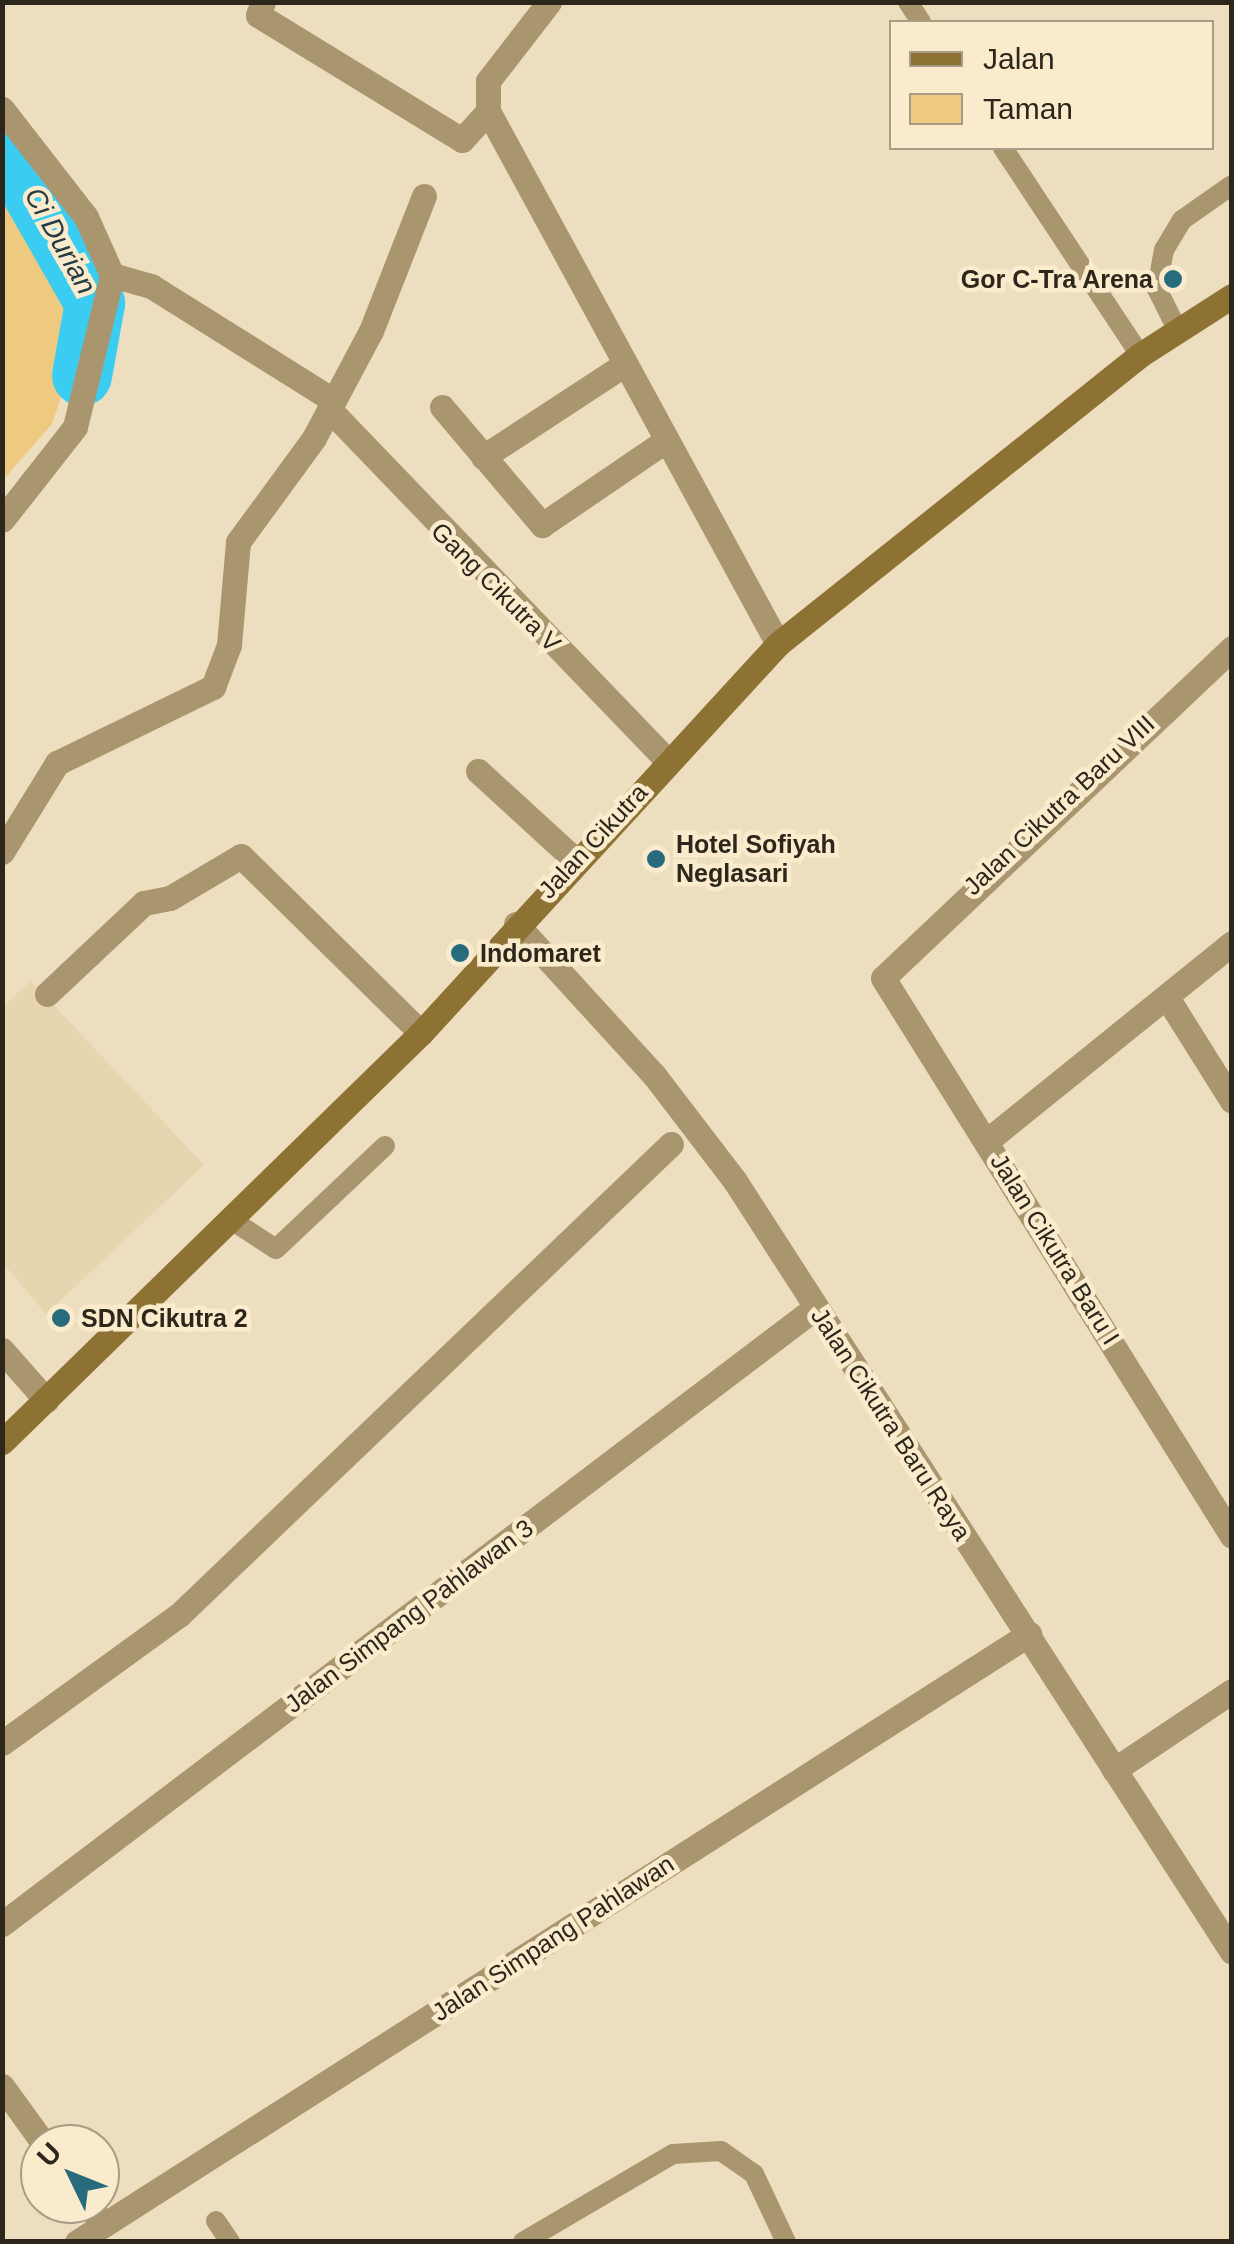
<!DOCTYPE html>
<html>
<head>
<meta charset="utf-8">
<style>
  body { margin:0 }
  #map { position:relative; width:1234px; height:2244px; overflow:hidden; background:#eddec0; font-family:Arial,sans-serif }
  div>[style] { position:absolute }
  [style*='--x'] { left:calc(var(--x)*1px); top:calc(var(--y)*1px); width:calc(var(--w)*1px); rotate:calc(var(--a)*1deg) }
  .built>* { inset:0; background:#e7d5b0 }
  .green>* { inset:0; background:#edca80 }
  .river>* { height:60px; margin:-30px; padding:0 30px; transform-origin:30px; border-radius:30px; background:#3bcdf1 }
  .lane>* { height:20px; margin:-10px; padding:0 10px; transform-origin:10px; border-radius:10px; background:#a9966f }
  .street>* { height:25px; margin:-12.5px; padding:0 12.5px; transform-origin:12.5px; border-radius:12.5px; background:#a9966f }
  .secondary>* { height:25px; margin:-12.5px; padding:0 12.5px; transform-origin:12.5px; border-radius:12.5px; background:#8e7234 }
  .dots>* { width:28px; height:28px; translate:-50% -50%; box-sizing:border-box; border:5px solid #faebcd; border-radius:50% }
  span { translate:-50% -50%; white-space:nowrap; text-align:center; line-height:1.15; -webkit-text-stroke:9px #faebcd; paint-order:stroke }
  .poi-label { font-size:25px; color:#2c261b; font-weight:700 }
  .right { translate:-100% -50%; text-align:right }
  .left { translate:0 -50%; text-align:left }
  .street-label { font-size:25px; color:#2c261b }
  .water-label { font-size:28px; color:#243b42; font-style:italic }
  .frame { position:absolute; inset:0; border:5px solid #2c261b; pointer-events:none }
  .legend { position:absolute; left:889px; top:20px; width:325px; height:130px; box-sizing:border-box; background:#faebcd; border:2px solid #a89c86; margin:0; padding:12px 18px; list-style:none; font-size:30px; color:#2c261b }
  .legend li { display:flex; align-items:center; gap:20px; height:50px }
  .legend b { width:50px; border:2px solid #a89c86 }
  .north { position:absolute; left:20px; top:2124px; width:100px; height:100px; box-sizing:border-box; background:#faebcd; border:2px solid #a89c86; border-radius:50%; rotate:313deg; font-size:28px; font-weight:700; line-height:40px; text-align:center; color:#2c261b }
  .north::after { content:''; display:block; margin:auto; width:35px; height:45px; background:#286b7d; clip-path:polygon(50% 0,100% 100%,50% 72%,0 100%) }
</style>
</head>
<body>
<div id="map">
  <div class="built">
    <div style="clip-path:polygon(31px 981px,204px 1165px,46px 1314px,3px 1263px,2px 1007px)"></div>
  </div>
  <div class="green">
    <div style="clip-path:polygon(2px 168px,82px 302px,84px 329px,52px 424px,3px 480px)"></div>
  </div>
  <div class="river">
    <div style="--x:2;--y:140;--w:188;--a:60.3"></div>
    <div style="--x:95;--y:303;--w:74;--a:100.1"></div>
  </div>
  <div class="lane">
    <div style="--x:908;--y:2;--w:24;--a:57"></div>
    <div style="--x:1003;--y:148;--w:248;--a:56.5"></div>
    <div style="--x:1178;--y:331;--w:47;--a:-116.6"></div>
    <div style="--x:1157;--y:289;--w:40;--a:-80"></div>
    <div style="--x:1164;--y:250;--w:35;--a:-59"></div>
    <div style="--x:1182;--y:220;--w:61;--a:-35"></div>
    <div style="--x:233;--y:1221;--w:51;--a:33.1"></div>
    <div style="--x:276;--y:1249;--w:150;--a:-43.4"></div>
    <div style="--x:216;--y:2221;--w:25;--a:56"></div>
    <div style="--x:523;--y:2242;--w:174;--a:-30.4"></div>
    <div style="--x:673;--y:2154;--w:48;--a:-3.6"></div>
    <div style="--x:721;--y:2151;--w:40;--a:34.9"></div>
    <div style="--x:754;--y:2174;--w:75;--a:64.8"></div>
  </div>
  <div class="street">
    <div style="--x:263;--y:2;--w:14;--a:111"></div>
    <div style="--x:258;--y:15;--w:239;--a:31.5"></div>
    <div style="--x:462;--y:140;--w:39;--a:-48"></div>
    <div style="--x:549;--y:2;--w:100;--a:127.7"></div>
    <div style="--x:488;--y:81;--w:30;--a:90"></div>
    <div style="--x:488;--y:111;--w:607;--a:61.45"></div>
    <div style="--x:2;--y:109;--w:137;--a:52.1"></div>
    <div style="--x:86;--y:217;--w:64;--a:65.9"></div>
    <div style="--x:112;--y:275;--w:156;--a:103.7"></div>
    <div style="--x:75;--y:427;--w:118;--a:128.1"></div>
    <div style="--x:112;--y:275;--w:41;--a:15.8"></div>
    <div style="--x:151;--y:286;--w:215;--a:32.1"></div>
    <div style="--x:442;--y:407;--w:155;--a:49.7"></div>
    <div style="--x:542;--y:525;--w:145;--a:-34.3"></div>
    <div style="--x:329;--y:409;--w:489;--a:46.1"></div>
    <div style="--x:483;--y:457;--w:166;--a:-33.2"></div>
    <div style="--x:1232;--y:648;--w:480;--a:136.6"></div>
    <div style="--x:883;--y:978;--w:658;--a:57.98"></div>
    <div style="--x:478;--y:771;--w:130;--a:42.5"></div>
    <div style="--x:2;--y:852;--w:105;--a:-58.3"></div>
    <div style="--x:57;--y:763;--w:174;--a:-26"></div>
    <div style="--x:213;--y:687;--w:45;--a:-69.1"></div>
    <div style="--x:229;--y:645;--w:103;--a:-85"></div>
    <div style="--x:238;--y:542;--w:129;--a:-53.8"></div>
    <div style="--x:314;--y:438;--w:121;--a:-62"></div>
    <div style="--x:371;--y:331;--w:145;--a:-68.6"></div>
    <div style="--x:516;--y:924;--w:205;--a:47.6"></div>
    <div style="--x:654;--y:1075;--w:133;--a:52.6"></div>
    <div style="--x:735;--y:1181;--w:917;--a:57.19"></div>
    <div style="--x:47;--y:994;--w:133;--a:-43.2"></div>
    <div style="--x:144;--y:903;--w:26;--a:-11"></div>
    <div style="--x:170;--y:898;--w:82;--a:-30.6"></div>
    <div style="--x:241;--y:856;--w:252;--a:44.5"></div>
    <div style="--x:1168;--y:999;--w:120;--a:57.9"></div>
    <div style="--x:988;--y:1140;--w:314;--a:-38.9"></div>
    <div style="--x:2;--y:1350;--w:67;--a:48.7"></div>
    <div style="--x:2;--y:1743;--w:218;--a:-35.9"></div>
    <div style="--x:179;--y:1615;--w:681;--a:-43.75"></div>
    <div style="--x:1114;--y:1770;--w:142;--a:-33.8"></div>
    <div style="--x:2;--y:1924;--w:1020;--a:-37.15"></div>
    <div style="--x:2;--y:2086;--w:72;--a:54.1"></div>
    <div style="--x:88;--y:2204;--w:26;--a:54"></div>
    <div style="--x:77;--y:2242;--w:1130;--a:-32.56"></div>
  </div>
  <div class="secondary">
    <div style="--x:2;--y:1442;--w:586;--a:-44.31"></div>
    <div style="--x:421;--y:1033;--w:528;--a:-47.46"></div>
    <div style="--x:778;--y:644;--w:463;--a:-38.6"></div>
    <div style="--x:1140;--y:355;--w:109;--a:-32.7"></div>
  </div>
  <div class="dots">
    <div style="left:1173px;top:279px;background:#286b7d"></div>
    <div style="left:656px;top:859px;background:#286b7d"></div>
    <div style="left:460px;top:953px;background:#286b7d"></div>
    <div style="left:61px;top:1318px;background:#286b7d"></div>
  </div>
  <div class="poi-label">
    <span class="right" style="left:1153px;top:279px">Gor C-Tra Arena</span>
    <span class="left" style="left:676px;top:859px">Hotel Sofiyah<br>Neglasari</span>
    <span class="left" style="left:480px;top:953px">Indomaret</span>
    <span class="left" style="left:81px;top:1318px">SDN Cikutra 2</span>
  </div>
  <div class="street-label">
    <span style="left:496px;top:587px;rotate:45deg">Gang Cikutra V</span>
    <span style="left:1059px;top:805px;rotate:-43deg">Jalan Cikutra Baru VIII</span>
    <span style="left:593px;top:841px;rotate:-47deg">Jalan Cikutra</span>
    <span style="left:1055px;top:1249px;rotate:58deg">Jalan Cikutra Baru I</span>
    <span style="left:891px;top:1424px;rotate:57deg">Jalan Cikutra Baru Raya</span>
    <span style="left:409px;top:1616px;rotate:-37deg">Jalan Simpang Pahlawan 3</span>
    <span style="left:553px;top:1938px;rotate:-33deg">Jalan Simpang Pahlawan</span>
  </div>
  <div class="water-label">
    <span style="left:60px;top:241px;rotate:61deg">Ci Durian</span>
  </div>
  <div class="frame"></div>
  <ul class="legend">
  <li><b style="height:12px;background:#8e7234"></b>Jalan</li>
  <li><b style="height:28px;background:#edca80"></b>Taman</li>
  </ul>
  <div class="north">U</div>
</div>
</body>
</html>
